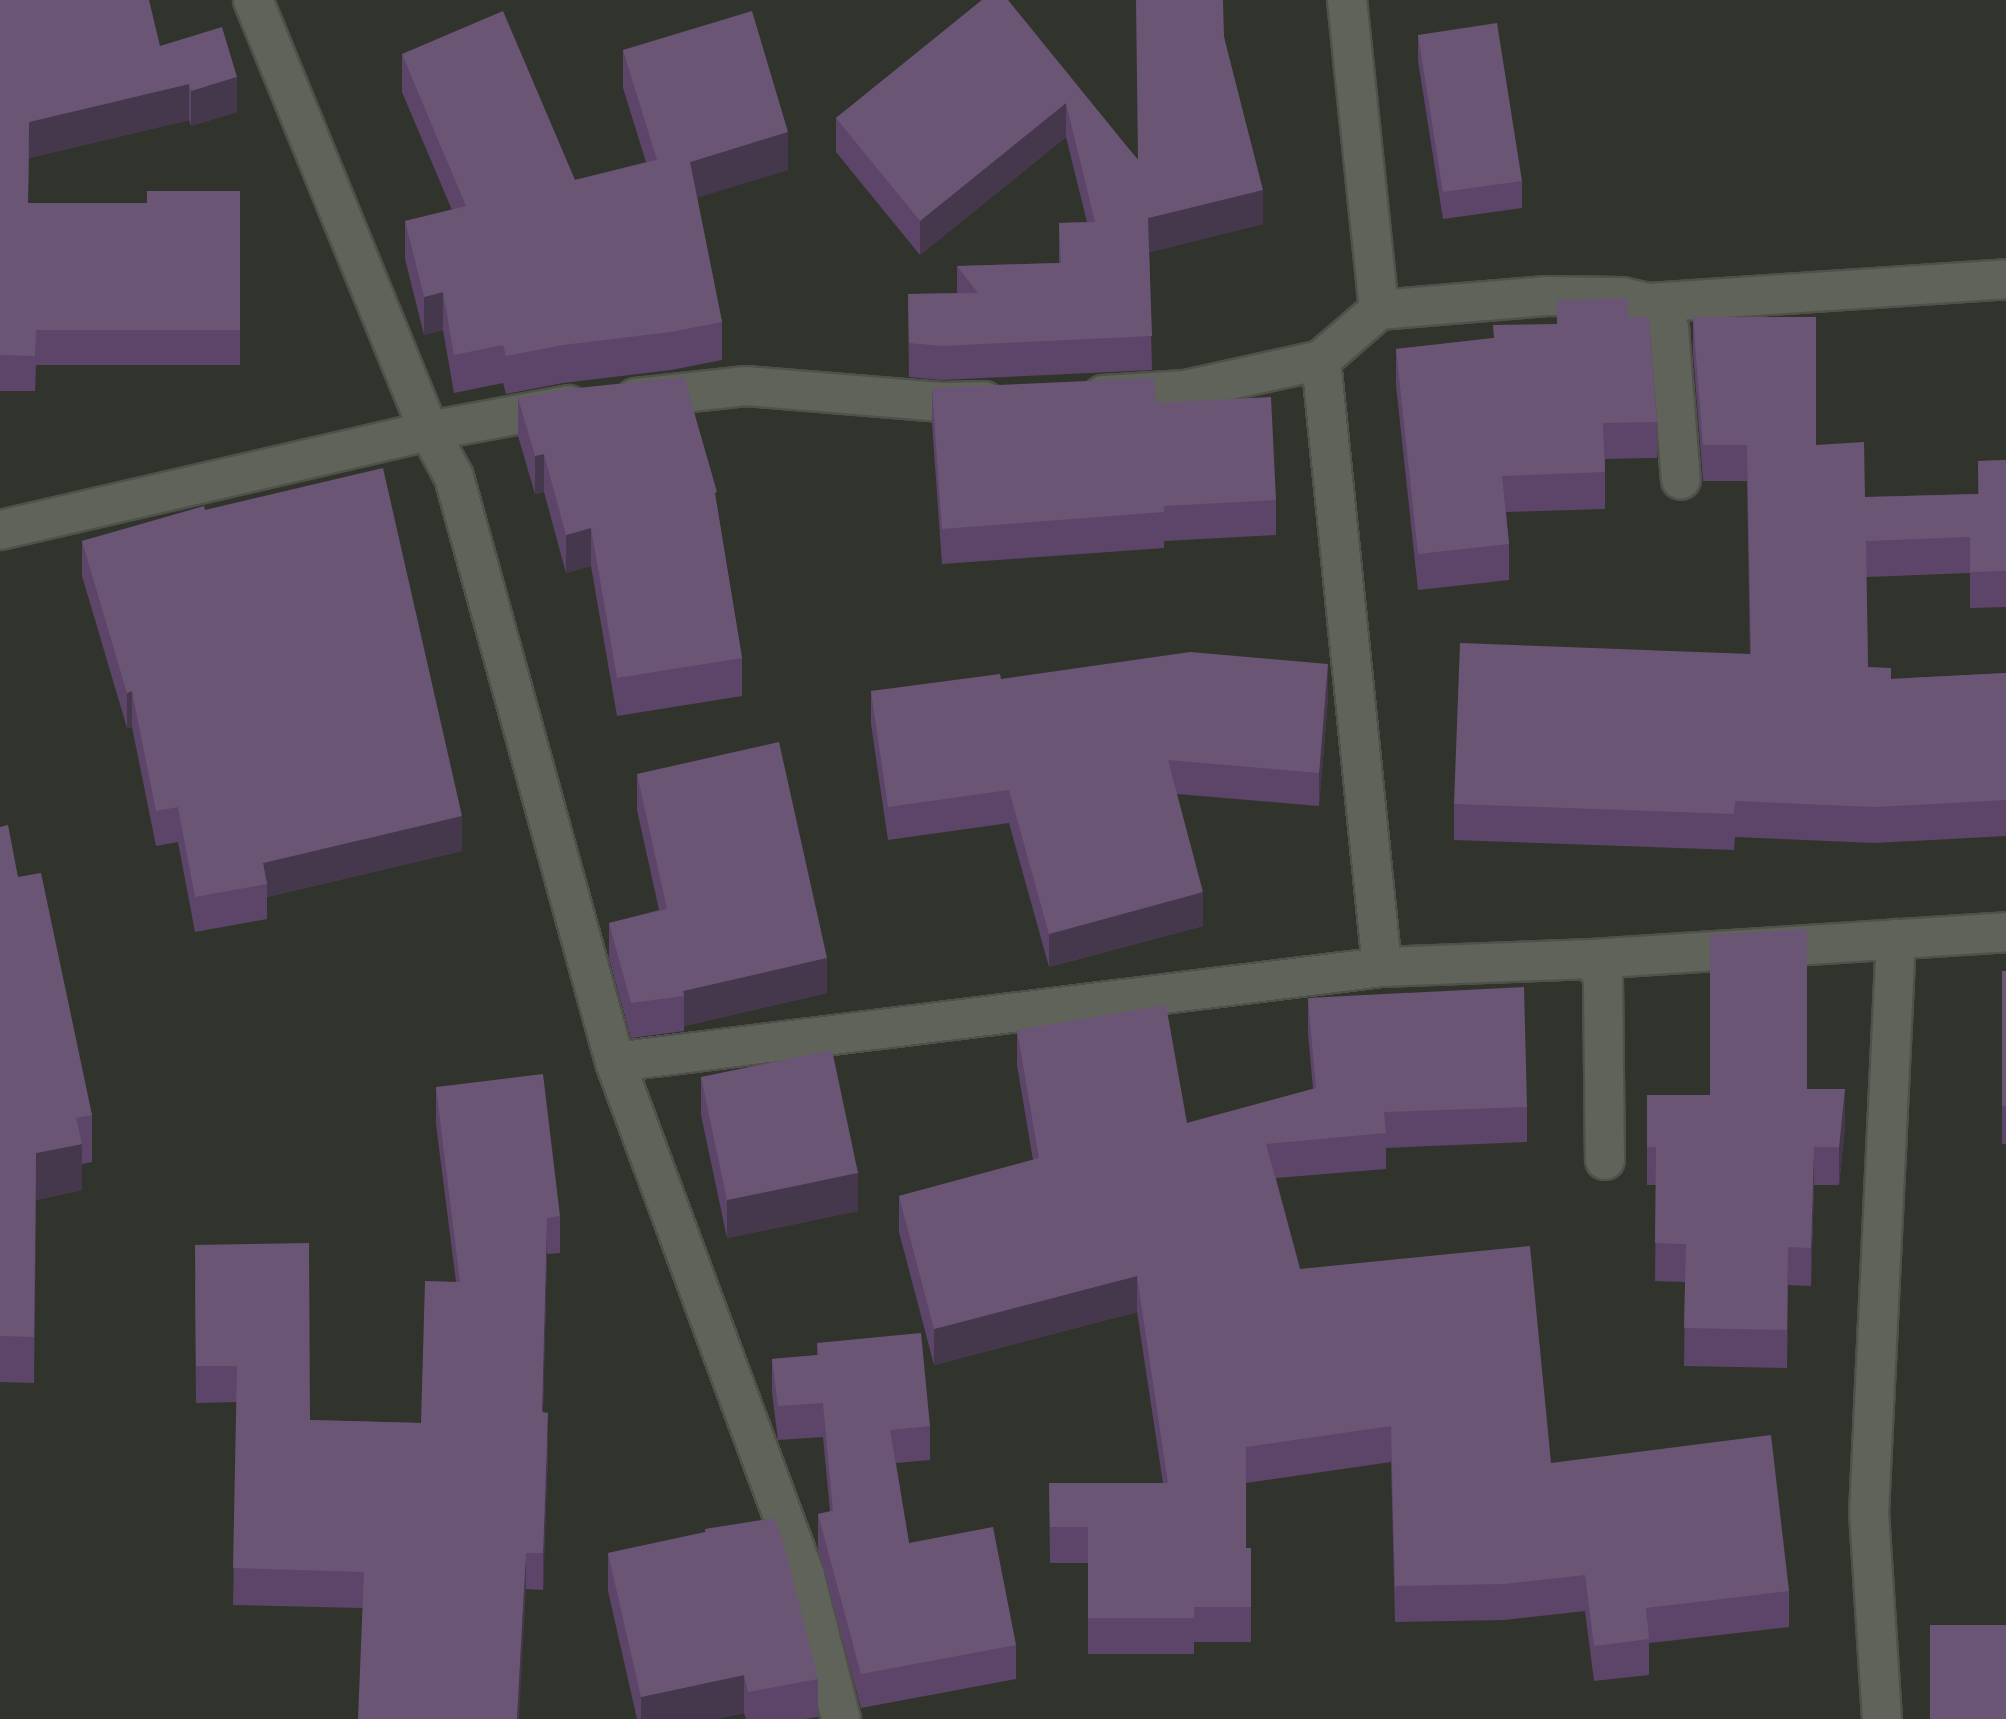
<!DOCTYPE html>
<html>
<head>
<meta charset="utf-8">
<style>
  body { margin:0 }
  #map { position:relative; width:2006px; height:1719px; overflow:hidden; background:#31342c; font-family:"Crimson Pro",serif }
  div>[style] { position:absolute }
  [style*='--x'] { left:calc(var(--x)*1px); top:calc(var(--y)*1px); width:calc(var(--w)*1px); rotate:calc(var(--a)*1deg) }
  .roads { filter:drop-shadow(2px 0 #4f514a) drop-shadow(-2px 0 #4f514a) drop-shadow(0 2px #4f514a) drop-shadow(0 -2px #4f514a) }
  .minor>* { height:38px; margin:-19px; padding:0 19px; transform-origin:19px; border-radius:19px; background:#5f635a }
  .wall>* { inset:0; background:#5d4569 }
  .shaded-wall>* { inset:0; background:#46384c }
  .building>* { inset:0; background:#6b5575 }
  span { translate:-50% -50%; white-space:nowrap; text-align:center; line-height:1.15; -webkit-text-stroke:5px #272a22; paint-order:stroke }
</style>
</head>
<body>
<div id="map">
  <div class="roads">
    <div class="minor">
      <div style="--x:253;--y:0;--w:466;--a:67.8"></div>
      <div style="--x:429;--y:431;--w:52;--a:61.5"></div>
      <div style="--x:454;--y:477;--w:607;--a:74.61"></div>
      <div style="--x:615;--y:1062;--w:548;--a:69.71"></div>
      <div style="--x:805;--y:1576;--w:147;--a:75.9"></div>
      <div style="--x:1347;--y:0;--w:312;--a:84.1"></div>
      <div style="--x:1649;--y:303;--w:358;--a:-3.8"></div>
      <div style="--x:1321;--y:360;--w:610;--a:84.26"></div>
      <div style="--x:1103;--y:395;--w:82;--a:-3.5"></div>
      <div style="--x:1185;--y:390;--w:139;--a:-12.4"></div>
      <div style="--x:1321;--y:360;--w:77;--a:-40.8"></div>
      <div style="--x:1379;--y:310;--w:168;--a:-4.8"></div>
      <div style="--x:1546;--y:296;--w:76;--a:0.8"></div>
      <div style="--x:1622;--y:297;--w:28;--a:13"></div>
      <div style="--x:1649;--y:303;--w:33;--a:52"></div>
      <div style="--x:1669;--y:329;--w:151;--a:85.5"></div>
      <div style="--x:636;--y:398;--w:111;--a:-6.2"></div>
      <div style="--x:746;--y:386;--w:196;--a:4.7"></div>
      <div style="--x:941;--y:402;--w:43;--a:-1.3"></div>
      <div style="--x:0;--y:530;--w:440;--a:-13"></div>
      <div style="--x:429;--y:431;--w:142;--a:-10.5"></div>
      <div style="--x:1591;--y:959;--w:416;--a:-3.7"></div>
      <div style="--x:615;--y:1062;--w:773;--a:-7.06"></div>
      <div style="--x:1382;--y:967;--w:209;--a:-2.2"></div>
      <div style="--x:1591;--y:959;--w:21;--a:55"></div>
      <div style="--x:1603;--y:976;--w:184;--a:89.4"></div>
      <div style="--x:1882;--y:1719;--w:206;--a:-93.6"></div>
      <div style="--x:1869;--y:1513;--w:575;--a:-87.31"></div>
    </div>
  </div>
  <div class="wall">
    <div style="clip-path:polygon(0 0,160px 46px,237px 112px,191px 126px,189px 120px,29px 158px,28px 203px,147px 203px,240px 191px,240px 365px,36px 365px,35px 391px,0 391px)"></div>
    <div style="clip-path:polygon(982px 0,1138px 159px,1224px 37px,1263px 224px,1149px 252px,1152px 370px,941px 380px,909px 377px,908px 294px,957px 293px,957px 266px,1059px 263px,1059px 223px,1087px 222px,1066px 137px,920px 255px,836px 152px,836px 118px)"></div>
    <div style="clip-path:polygon(1418px 35px,1522px 181px,1522px 208px,1443px 219px,1418px 61px)"></div>
    <div style="clip-path:polygon(623px 50px,788px 170px,697px 197px,722px 322px,722px 360px,671px 370px,563px 383px,506px 394px,503px 383px,454px 393px,443px 330px,424px 335px,405px 259px,405px 221px,452px 210px,402px 92px,402px 54px,575px 180px,646px 162px,623px 88px)"></div>
    <div style="clip-path:polygon(1628px 317px,1657px 422px,1657px 458px,1605px 459px,1605px 509px,1506px 512px,1509px 544px,1509px 580px,1418px 590px,1396px 385px,1396px 349px,1493px 338px,1557px 324px)"></div>
    <div style="clip-path:polygon(1693px 317px,1865px 497px,1978px 494px,1978px 461px,2006px 460px,2006px 607px,1970px 608px,1970px 573px,1866px 577px,1868px 667px,1891px 679px,2006px 673px,2006px 836px,1874px 843px,1735px 837px,1734px 850px,1454px 840px,1454px 804px,1750px 654px,1747px 481px,1703px 481px,1693px 353px)"></div>
    <div style="clip-path:polygon(932px 388px,1156px 403px,1276px 500px,1276px 535px,1164px 541px,1164px 548px,942px 564px,932px 423px)"></div>
    <div style="clip-path:polygon(518px 398px,717px 507px,742px 658px,742px 696px,617px 716px,591px 566px,566px 573px,544px 492px,535px 494px,518px 436px)"></div>
    <div style="clip-path:polygon(205px 510px,462px 851px,267px 897px,267px 919px,195px 932px,178px 842px,156px 846px,132px 727px,127px 728px,82px 576px,82px 541px)"></div>
    <div style="clip-path:polygon(1001px 679px,1328px 697px,1319px 806px,1177px 794px,1203px 926px,1049px 967px,1009px 823px,888px 840px,871px 724px,871px 691px)"></div>
    <div style="clip-path:polygon(637px 774px,827px 993px,684px 1026px,684px 1031px,631px 1038px,609px 958px,609px 923px,659px 910px,637px 810px)"></div>
    <div style="clip-path:polygon(0 827px,18px 877px,92px 1115px,92px 1162px,82px 1164px,82px 1190px,36px 1200px,34px 1383px,0 1382px)"></div>
    <div style="clip-path:polygon(2002px 971px,2006px 971px,2006px 1144px,2002px 1144px)"></div>
    <div style="clip-path:polygon(1308px 998px,1527px 1107px,1527px 1142px,1386px 1148px,1386px 1169px,1276px 1178px,1300px 1269px,1551px 1463px,1789px 1591px,1789px 1627px,1649px 1643px,1649px 1675px,1594px 1681px,1585px 1611px,1504px 1620px,1395px 1622px,1391px 1462px,1246px 1483px,1246px 1548px,1251px 1548px,1251px 1642px,1194px 1642px,1194px 1654px,1088px 1654px,1088px 1563px,1050px 1563px,1049px 1483px,1163px 1483px,1137px 1312px,934px 1365px,899px 1232px,899px 1196px,1033px 1160px,1017px 1065px,1017px 1030px,1187px 1123px,1313px 1089px,1308px 1033px)"></div>
    <div style="clip-path:polygon(701px 1077px,858px 1211px,727px 1238px,701px 1115px)"></div>
    <div style="clip-path:polygon(436px 1087px,560px 1216px,560px 1253px,547px 1254px,543px 1412px,548px 1449px,543px 1590px,526px 1589px,362px 1608px,233px 1605px,237px 1402px,196px 1403px,195px 1281px,310px 1420px,421px 1423px,456px 1282px,436px 1124px)"></div>
    <div style="clip-path:polygon(1807px 1089px,1845px 1127px,1839px 1185px,1814px 1185px,1811px 1286px,1788px 1285px,1787px 1368px,1684px 1366px,1685px 1282px,1655px 1281px,1656px 1185px,1647px 1185px,1647px 1095px,1710px 1095px)"></div>
    <div style="clip-path:polygon(817px 1343px,930px 1426px,930px 1460px,896px 1463px,909px 1543px,1016px 1645px,1016px 1679px,861px 1708px,818px 1548px,818px 1514px,830px 1511px,823px 1437px,778px 1440px,772px 1393px,772px 1359px,817px 1355px)"></div>
    <div style="clip-path:polygon(705px 1529px,818px 1679px,818px 1717px,805px 1719px,746px 1719px,744px 1713px,716px 1719px,637px 1719px,608px 1591px,608px 1553px,705px 1532px)"></div>
  </div>
  <div class="shaded-wall">
    <div style="clip-path:polygon(237px 77px,237px 112px,191px 126px,191px 91px)"></div>
    <div style="clip-path:polygon(189px 84px,189px 120px,29px 158px,29px 122px)"></div>
    <div style="clip-path:polygon(1066px 103px,1066px 137px,920px 255px,920px 221px)"></div>
    <div style="clip-path:polygon(788px 132px,788px 170px,690px 200px,690px 162px)"></div>
    <div style="clip-path:polygon(1263px 190px,1263px 224px,1148px 253px,1148px 218px)"></div>
    <div style="clip-path:polygon(443px 292px,443px 330px,424px 335px,424px 297px)"></div>
    <div style="clip-path:polygon(544px 454px,544px 492px,535px 494px,535px 456px)"></div>
    <div style="clip-path:polygon(591px 528px,591px 566px,566px 573px,566px 535px)"></div>
    <div style="clip-path:polygon(1328px 664px,1328px 697px,1319px 806px,1319px 773px)"></div>
    <div style="clip-path:polygon(132px 691px,132px 727px,127px 728px,127px 693px)"></div>
    <div style="clip-path:polygon(462px 816px,462px 851px,267px 897px,267px 884px,263px 863px)"></div>
    <div style="clip-path:polygon(1203px 892px,1203px 926px,1049px 967px,1049px 934px)"></div>
    <div style="clip-path:polygon(827px 958px,827px 993px,684px 1026px,684px 996px,683px 991px)"></div>
    <div style="clip-path:polygon(1845px 1089px,1845px 1127px,1839px 1185px,1839px 1147px)"></div>
    <div style="clip-path:polygon(82px 1144px,82px 1190px,36px 1200px,34px 1383px,36px 1153px)"></div>
    <div style="clip-path:polygon(1814px 1147px,1814px 1185px,1811px 1286px,1811px 1248px)"></div>
    <div style="clip-path:polygon(858px 1173px,858px 1211px,727px 1238px,727px 1200px)"></div>
    <div style="clip-path:polygon(547px 1218px,547px 1254px,542px 1449px,542px 1412px)"></div>
    <div style="clip-path:polygon(1788px 1247px,1788px 1285px,1787px 1368px,1787px 1330px)"></div>
    <div style="clip-path:polygon(1137px 1276px,1137px 1312px,934px 1365px,934px 1329px)"></div>
    <div style="clip-path:polygon(548px 1413px,548px 1449px,543px 1590px,543px 1553px)"></div>
    <div style="clip-path:polygon(526px 1553px,526px 1589px,519px 1719px,517px 1719px)"></div>
    <div style="clip-path:polygon(744px 1675px,744px 1713px,716px 1719px,641px 1719px,641px 1697px)"></div>
  </div>
  <div class="building">
    <div style="clip-path:polygon(0 0,149px 0,160px 46px,222px 27px,237px 77px,191px 91px,189px 84px,29px 122px,28px 203px,147px 203px,147px 191px,240px 191px,240px 330px,36px 330px,35px 356px,0 355px)"></div>
    <div style="clip-path:polygon(982px 0,1008px 0,1138px 160px,1136px 0,1223px 0,1224px 37px,1263px 190px,1148px 218px,1152px 336px,941px 346px,909px 343px,908px 294px,978px 293px,957px 266px,1061px 263px,1059px 223px,1095px 222px,1066px 103px,920px 221px,836px 118px)"></div>
    <div style="clip-path:polygon(503px 11px,575px 180px,657px 160px,623px 50px,752px 11px,788px 132px,690px 162px,722px 322px,671px 332px,563px 345px,506px 356px,503px 345px,454px 355px,443px 292px,424px 297px,405px 221px,466px 206px,402px 54px)"></div>
    <div style="clip-path:polygon(1497px 23px,1522px 181px,1443px 192px,1418px 35px)"></div>
    <div style="clip-path:polygon(1628px 298px,1628px 317px,1649px 317px,1657px 422px,1603px 423px,1605px 472px,1502px 476px,1509px 544px,1418px 554px,1396px 349px,1494px 338px,1493px 325px,1557px 324px,1557px 300px)"></div>
    <div style="clip-path:polygon(1693px 317px,1816px 317px,1816px 445px,1864px 442px,1865px 497px,1979px 494px,1978px 461px,2006px 460px,2006px 571px,1970px 572px,1970px 537px,1866px 541px,1868px 667px,1891px 668px,1891px 679px,2006px 673px,2006px 800px,1874px 807px,1735px 801px,1734px 814px,1454px 804px,1460px 643px,1751px 654px,1747px 445px,1703px 445px)"></div>
    <div style="clip-path:polygon(684px 377px,717px 492px,715px 493px,742px 658px,617px 678px,591px 528px,566px 535px,544px 454px,535px 456px,518px 398px,568px 389px)"></div>
    <div style="clip-path:polygon(1154px 378px,1156px 403px,1271px 397px,1276px 500px,1164px 506px,1164px 512px,942px 529px,932px 388px)"></div>
    <div style="clip-path:polygon(383px 468px,462px 816px,263px 863px,267px 884px,195px 897px,178px 807px,156px 811px,132px 691px,127px 693px,82px 541px,204px 506px,205px 510px)"></div>
    <div style="clip-path:polygon(1190px 652px,1328px 664px,1319px 773px,1168px 760px,1203px 892px,1049px 934px,1009px 790px,888px 807px,871px 691px,1000px 674px,1001px 679px)"></div>
    <div style="clip-path:polygon(779px 742px,827px 958px,683px 991px,684px 996px,631px 1003px,609px 923px,667px 909px,637px 774px)"></div>
    <div style="clip-path:polygon(8px 825px,18px 877px,41px 873px,92px 1115px,76px 1118px,82px 1144px,36px 1153px,34px 1337px,0 1336px,0 827px)"></div>
    <div style="clip-path:polygon(1807px 929px,1807px 1089px,1845px 1089px,1839px 1147px,1814px 1147px,1811px 1248px,1788px 1247px,1787px 1330px,1684px 1328px,1686px 1244px,1655px 1243px,1656px 1147px,1647px 1147px,1647px 1095px,1710px 1095px,1710px 935px)"></div>
    <div style="clip-path:polygon(2002px 971px,2006px 971px,2006px 1106px,2002px 1106px)"></div>
    <div style="clip-path:polygon(1524px 987px,1527px 1107px,1384px 1112px,1386px 1133px,1266px 1144px,1300px 1269px,1530px 1246px,1551px 1463px,1771px 1435px,1789px 1591px,1646px 1608px,1649px 1639px,1594px 1646px,1585px 1575px,1504px 1584px,1395px 1586px,1391px 1426px,1246px 1447px,1246px 1548px,1251px 1548px,1251px 1607px,1194px 1607px,1194px 1618px,1088px 1618px,1088px 1527px,1050px 1527px,1049px 1483px,1168px 1483px,1137px 1276px,934px 1329px,899px 1196px,1039px 1158px,1017px 1030px,1166px 1005px,1187px 1123px,1316px 1088px,1308px 998px)"></div>
    <div style="clip-path:polygon(832px 1050px,858px 1173px,727px 1200px,701px 1077px)"></div>
    <div style="clip-path:polygon(543px 1074px,560px 1216px,547px 1218px,542px 1412px,548px 1413px,543px 1553px,526px 1553px,517px 1719px,358px 1719px,364px 1572px,233px 1568px,237px 1366px,196px 1366px,195px 1245px,309px 1243px,310px 1420px,421px 1423px,425px 1281px,460px 1282px,436px 1087px)"></div>
    <div style="clip-path:polygon(921px 1333px,930px 1426px,890px 1430px,909px 1543px,993px 1527px,1016px 1645px,861px 1674px,818px 1514px,833px 1511px,823px 1403px,778px 1406px,772px 1359px,819px 1355px,817px 1343px)"></div>
    <div style="clip-path:polygon(774px 1518px,784px 1544px,818px 1679px,748px 1692px,744px 1675px,641px 1697px,608px 1553px,706px 1532px,705px 1529px)"></div>
    <div style="clip-path:polygon(1930px 1625px,2006px 1625px,2006px 1719px,1930px 1719px)"></div>
  </div>
</div>
</body>
</html>
